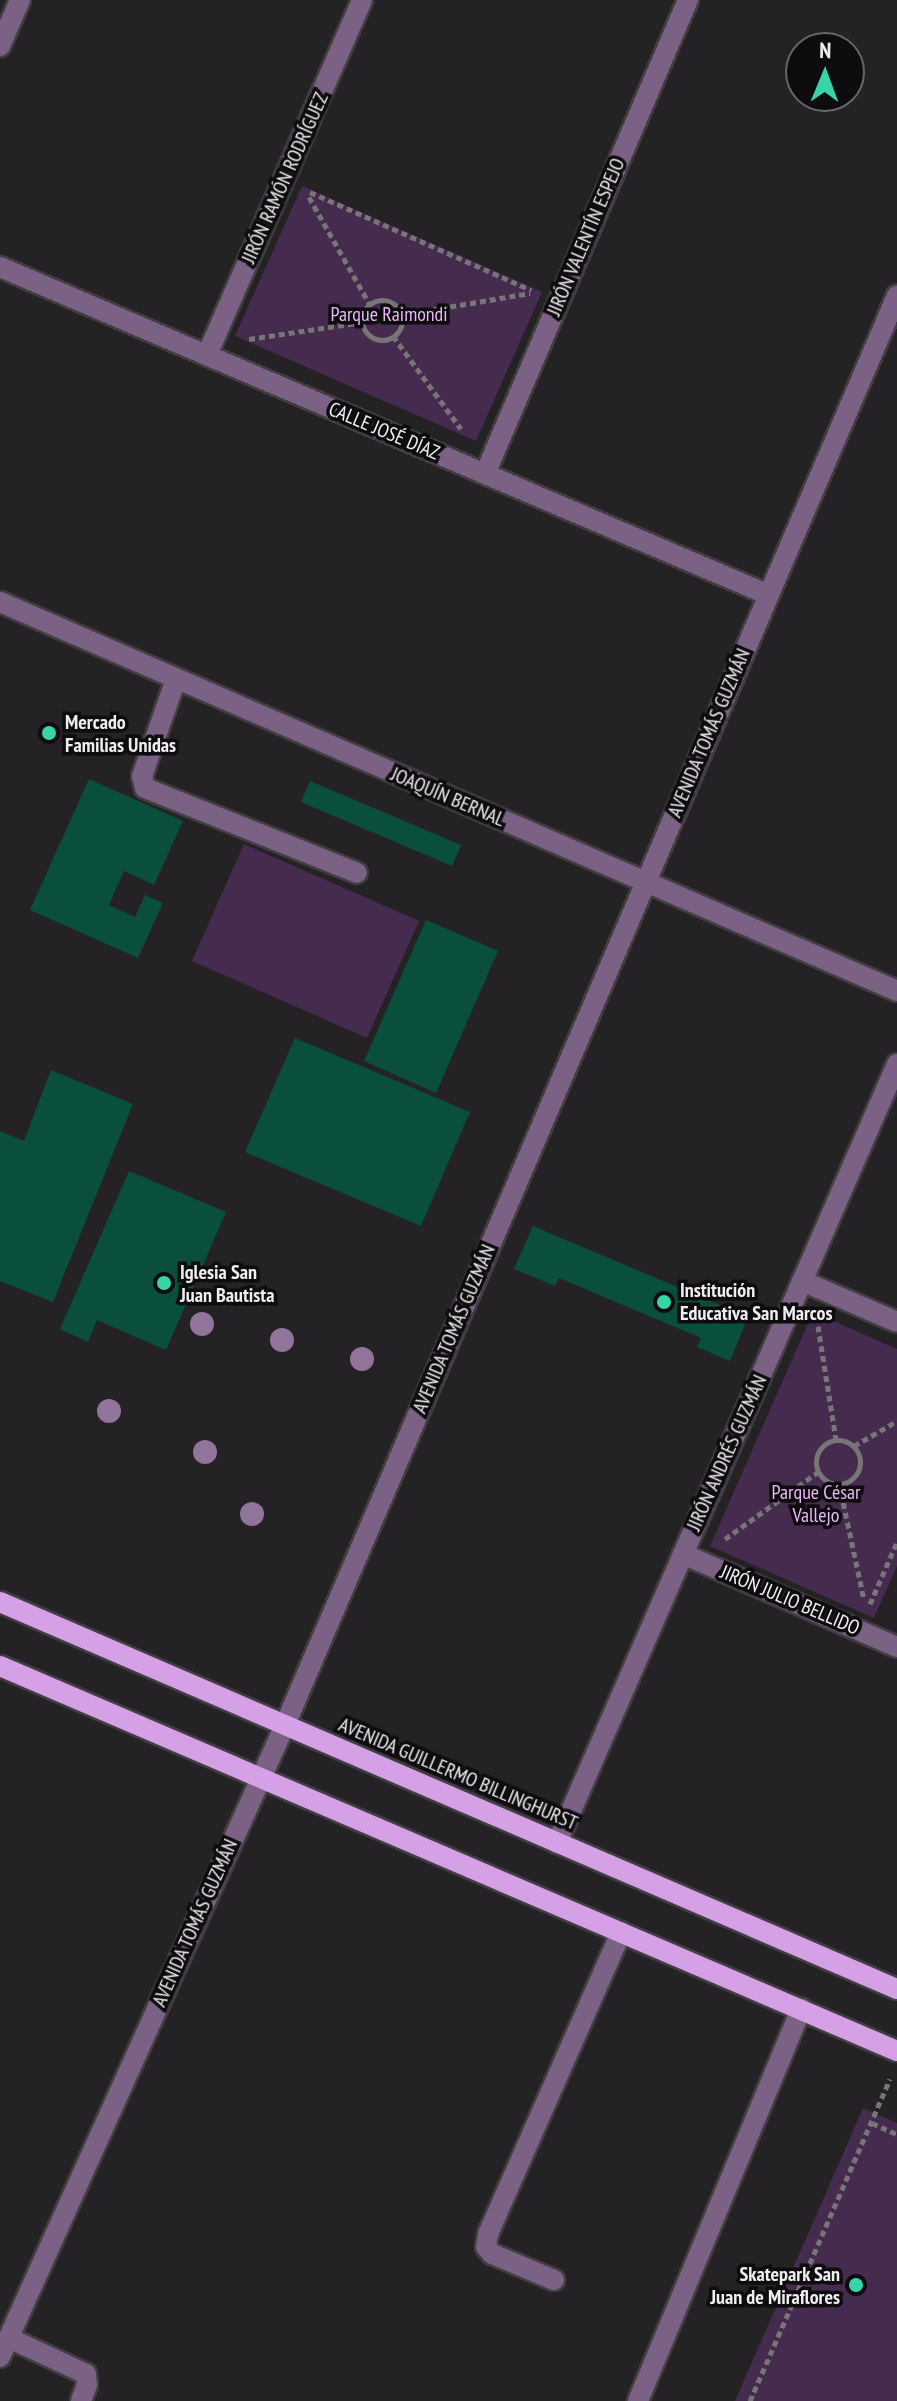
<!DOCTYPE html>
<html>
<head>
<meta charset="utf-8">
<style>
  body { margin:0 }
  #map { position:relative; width:897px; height:2401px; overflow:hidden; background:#252226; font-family:"PT Sans Narrow",sans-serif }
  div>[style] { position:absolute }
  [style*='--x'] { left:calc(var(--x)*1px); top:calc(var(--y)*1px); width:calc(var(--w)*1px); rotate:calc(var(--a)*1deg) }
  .green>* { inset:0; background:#452b4d }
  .building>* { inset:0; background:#0a4f3c }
  .path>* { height:5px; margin-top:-2.5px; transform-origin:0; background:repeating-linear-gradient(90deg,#787579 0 6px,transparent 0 10px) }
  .path>.ring { margin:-2.5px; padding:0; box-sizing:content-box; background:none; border:5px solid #787579; border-radius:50% }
  .roads { filter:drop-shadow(2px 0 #413e42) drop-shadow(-2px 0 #413e42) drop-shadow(0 2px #413e42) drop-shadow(0 -2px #413e42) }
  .minor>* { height:20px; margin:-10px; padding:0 10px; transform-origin:10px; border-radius:10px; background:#7b6284 }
  .major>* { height:20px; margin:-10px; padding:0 10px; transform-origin:10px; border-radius:10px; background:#d5a0e6 }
  .trees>* { width:24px; height:24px; margin:-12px; border-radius:50%; background:#91749a }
  .dots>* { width:22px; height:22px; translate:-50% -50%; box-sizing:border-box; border:4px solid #0e0c0e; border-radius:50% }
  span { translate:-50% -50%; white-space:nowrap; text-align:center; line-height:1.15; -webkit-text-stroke:7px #0e0c0e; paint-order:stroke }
  .street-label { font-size:20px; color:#efedf0 }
  .park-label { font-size:20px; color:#e9b8f9 }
  .poi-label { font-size:20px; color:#efedf0; font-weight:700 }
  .left { translate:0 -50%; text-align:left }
  .right { translate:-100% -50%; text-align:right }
  .north { position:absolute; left:785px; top:32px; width:80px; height:80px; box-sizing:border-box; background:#0e0c0e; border:2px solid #686668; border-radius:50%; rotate:1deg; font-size:22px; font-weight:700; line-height:32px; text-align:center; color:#efedf0 }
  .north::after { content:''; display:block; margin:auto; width:28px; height:36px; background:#36d4a7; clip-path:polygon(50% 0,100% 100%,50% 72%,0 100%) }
</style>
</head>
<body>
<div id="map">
  <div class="green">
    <div style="clip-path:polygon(302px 186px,542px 292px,476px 441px,235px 336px)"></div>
    <div style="clip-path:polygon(244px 844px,419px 921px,367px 1038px,192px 961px)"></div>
    <div style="clip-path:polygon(813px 1312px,897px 1349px,897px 1566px,874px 1618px,710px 1546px)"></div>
    <div style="clip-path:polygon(863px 2108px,897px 2123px,897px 2401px,735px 2401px)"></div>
  </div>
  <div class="building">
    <div style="clip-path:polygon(89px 779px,183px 821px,154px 885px,124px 871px,109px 905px,135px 917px,145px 895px,163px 903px,138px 958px,30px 910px)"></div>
    <div style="clip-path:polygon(310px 781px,461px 845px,452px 866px,301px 802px)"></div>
    <div style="clip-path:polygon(426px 920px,498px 951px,436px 1093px,364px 1061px)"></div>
    <div style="clip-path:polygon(295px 1038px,470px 1112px,421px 1226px,245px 1152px)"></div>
    <div style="clip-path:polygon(51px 1070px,133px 1104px,53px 1302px,0 1281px,0 1131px,24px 1141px)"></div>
    <div style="clip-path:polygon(129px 1171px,226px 1212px,166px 1350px,97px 1320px,88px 1342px,60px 1329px)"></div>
    <div style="clip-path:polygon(533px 1226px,748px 1317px,730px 1361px,697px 1347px,701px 1338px,559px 1278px,555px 1286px,514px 1269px)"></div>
  </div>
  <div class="path">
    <div style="--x:310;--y:192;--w:242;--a:23.9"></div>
    <div style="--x:309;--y:197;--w:124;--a:60.5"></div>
    <div class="ring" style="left:362px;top:300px;width:35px;height:35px"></div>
    <div style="--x:401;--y:315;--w:131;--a:-9.7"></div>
    <div style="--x:393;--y:336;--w:115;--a:53.8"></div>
    <div style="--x:249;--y:339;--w:115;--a:-8.5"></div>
    <div style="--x:818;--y:1326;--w:115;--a:81"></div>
    <div class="ring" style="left:816px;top:1440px;width:39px;height:39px"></div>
    <div style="--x:854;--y:1446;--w:50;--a:-30.2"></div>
    <div style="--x:839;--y:1483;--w:120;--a:77.9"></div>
    <div style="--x:725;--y:1539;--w:115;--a:-35.8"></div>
    <div style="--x:870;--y:1604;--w:68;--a:-66.5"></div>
    <div style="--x:872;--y:2123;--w:27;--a:24"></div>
    <div style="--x:750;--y:2401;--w:351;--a:-66.5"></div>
  </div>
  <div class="roads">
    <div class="minor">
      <div style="--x:0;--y:46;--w:50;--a:-66.5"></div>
      <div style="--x:0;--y:267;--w:836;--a:23.1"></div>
      <div style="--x:207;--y:355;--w:387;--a:-66.4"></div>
      <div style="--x:485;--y:474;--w:516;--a:-66.82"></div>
      <div style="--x:0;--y:602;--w:978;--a:23.44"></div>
      <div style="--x:176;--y:679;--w:103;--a:109.3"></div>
      <div style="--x:142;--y:776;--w:12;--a:76"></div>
      <div style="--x:145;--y:788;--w:228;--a:21.8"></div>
      <div style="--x:802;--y:1281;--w:103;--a:23.3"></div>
      <div style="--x:683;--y:1554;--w:233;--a:23.5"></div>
      <div style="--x:557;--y:1843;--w:850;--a:-66.42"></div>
      <div style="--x:554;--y:2280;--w:67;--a:-157.2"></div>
      <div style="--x:492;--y:2254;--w:9;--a:-131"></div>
      <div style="--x:486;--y:2247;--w:13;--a:-81"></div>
      <div style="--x:488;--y:2234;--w:330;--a:-66.2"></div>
      <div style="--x:9;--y:2338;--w:85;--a:25.1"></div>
      <div style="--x:86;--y:2374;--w:11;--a:85"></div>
      <div style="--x:87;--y:2385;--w:17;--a:111"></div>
      <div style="--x:0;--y:2357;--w:693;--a:-65.73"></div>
      <div style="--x:285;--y:1725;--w:1555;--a:-66.82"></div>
      <div style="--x:638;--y:2401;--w:425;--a:-67.4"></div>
    </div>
    <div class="major">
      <div style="--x:0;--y:1602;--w:977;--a:23.34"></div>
      <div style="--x:0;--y:1666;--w:976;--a:23.23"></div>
    </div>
  </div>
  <div class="trees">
    <div style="left:202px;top:1324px"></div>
    <div style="left:282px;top:1340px"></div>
    <div style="left:362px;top:1359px"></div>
    <div style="left:109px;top:1411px"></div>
    <div style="left:205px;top:1452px"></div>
    <div style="left:252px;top:1514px"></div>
  </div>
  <div class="dots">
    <div style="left:49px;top:733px;background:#36d4a7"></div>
    <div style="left:164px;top:1283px;background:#36d4a7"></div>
    <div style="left:664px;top:1302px;background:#36d4a7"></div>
    <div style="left:856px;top:2285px;background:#36d4a7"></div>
  </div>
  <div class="street-label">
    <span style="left:285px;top:178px;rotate:-66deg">JIRÓN RAMÓN RODRÍGUEZ</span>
    <span style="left:586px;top:237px;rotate:-67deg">JIRÓN VALENTÍN ESPEJO</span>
    <span style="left:384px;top:431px;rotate:23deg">CALLE JOSÉ DÍAZ</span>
    <span style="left:709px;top:733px;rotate:-67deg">AVENIDA TOMÁS GUZMÁN</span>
    <span style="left:448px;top:797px;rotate:23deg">JOAQUÍN BERNAL</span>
    <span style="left:454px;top:1329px;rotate:-67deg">AVENIDA TOMÁS GUZMÁN</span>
    <span style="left:727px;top:1453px;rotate:-66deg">JIRÓN ANDRÉS GUZMÁN</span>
    <span style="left:790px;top:1600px;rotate:23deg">JIRÓN JULIO BELLIDO</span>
    <span style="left:458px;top:1774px;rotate:23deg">AVENIDA GUILLERMO BILLINGHURST</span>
    <span style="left:195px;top:1923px;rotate:-66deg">AVENIDA TOMÁS GUZMÁN</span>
  </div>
  <div class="park-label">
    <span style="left:389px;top:314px">Parque Raimondi</span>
    <span style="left:816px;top:1504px">Parque César<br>Vallejo</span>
  </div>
  <div class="poi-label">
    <span class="left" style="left:65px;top:734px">Mercado<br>Familias Unidas</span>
    <span class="left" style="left:180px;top:1284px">Iglesia San<br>Juan Bautista</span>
    <span class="left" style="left:680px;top:1302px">Institución<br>Educativa San Marcos</span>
    <span class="right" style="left:840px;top:2286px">Skatepark San<br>Juan de Miraflores</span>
  </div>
  <div class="north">N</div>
</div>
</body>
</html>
